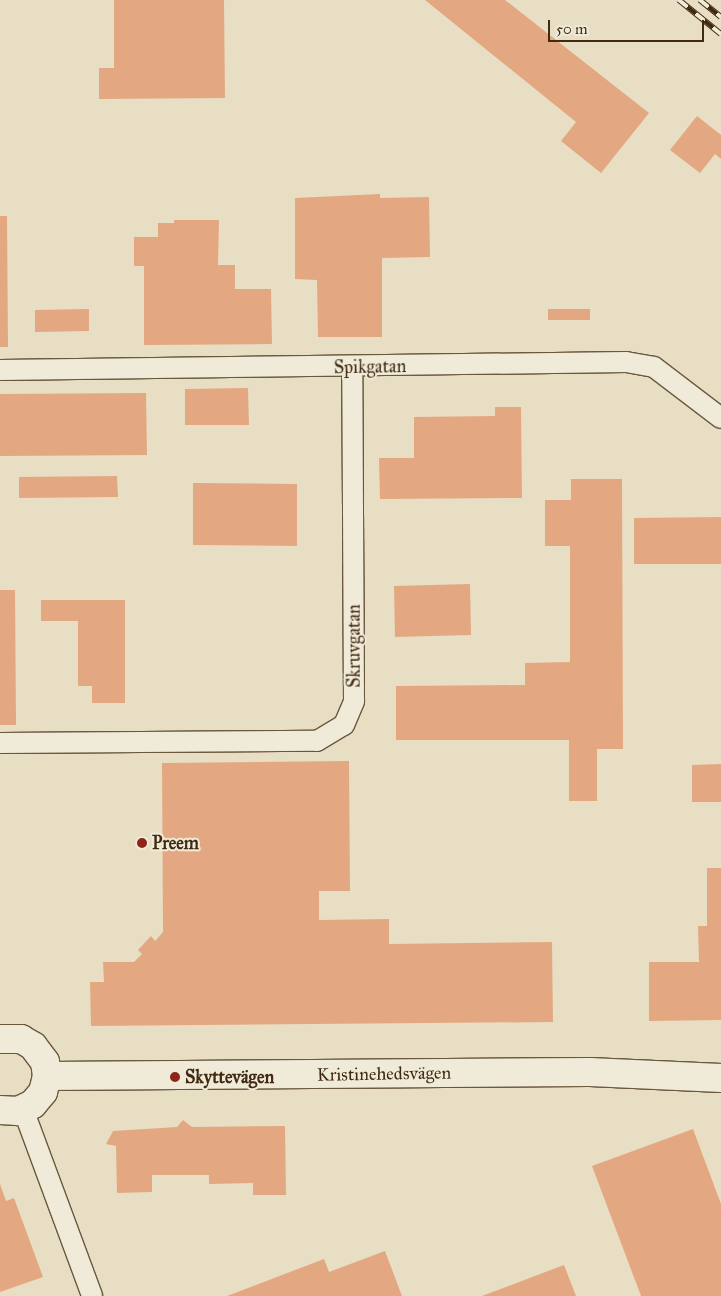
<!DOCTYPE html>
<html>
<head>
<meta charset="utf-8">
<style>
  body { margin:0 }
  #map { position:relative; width:721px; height:1296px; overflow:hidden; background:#e8dec4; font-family:"IM FELL Great Primer",serif }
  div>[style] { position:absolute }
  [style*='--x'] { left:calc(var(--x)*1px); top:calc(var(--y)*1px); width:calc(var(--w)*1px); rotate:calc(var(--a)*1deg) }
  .building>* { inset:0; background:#e3a881 }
  .roads { filter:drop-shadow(1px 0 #6a583e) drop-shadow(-1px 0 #6a583e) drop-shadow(0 1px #6a583e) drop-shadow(0 -1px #6a583e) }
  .street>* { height:20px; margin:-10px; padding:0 10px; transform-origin:10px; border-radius:10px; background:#f0ead9 }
  .secondary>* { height:28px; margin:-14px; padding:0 14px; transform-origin:14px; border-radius:14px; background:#f0ead9 }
  .rail>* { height:5.5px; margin-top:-2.75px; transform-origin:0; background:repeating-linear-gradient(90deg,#f0ead9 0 11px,#402b12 0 22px); box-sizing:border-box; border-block:1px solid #402b12 }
  .dots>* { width:14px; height:14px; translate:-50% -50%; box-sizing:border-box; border:2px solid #f0ead9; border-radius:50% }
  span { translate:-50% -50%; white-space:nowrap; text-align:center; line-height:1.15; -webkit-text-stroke:4px #f0ead9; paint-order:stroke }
  .street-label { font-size:18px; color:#402b12 }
  .poi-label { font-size:18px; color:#402b12; font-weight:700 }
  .left { translate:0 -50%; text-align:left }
  .scale { position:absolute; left:548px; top:20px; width:156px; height:22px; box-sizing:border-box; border:2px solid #402b12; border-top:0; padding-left:6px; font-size:15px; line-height:18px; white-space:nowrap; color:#402b12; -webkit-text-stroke:4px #f0ead9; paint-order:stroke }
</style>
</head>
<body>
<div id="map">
  <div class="building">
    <div style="clip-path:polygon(114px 0,224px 0,225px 98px,99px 99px,99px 68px,114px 68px)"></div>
    <div style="clip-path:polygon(425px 0,505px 0,649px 113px,601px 173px,561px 141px,576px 122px)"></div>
    <div style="clip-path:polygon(697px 116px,721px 135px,721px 159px,715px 154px,700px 173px,670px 150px)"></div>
    <div style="clip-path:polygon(380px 194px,380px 198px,429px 197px,430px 257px,382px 258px,382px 337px,318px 337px,317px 280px,295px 279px,295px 198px)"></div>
    <div style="clip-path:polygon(0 216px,7px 216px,8px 347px,0 347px)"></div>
    <div style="clip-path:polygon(174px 220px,219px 220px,218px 265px,235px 265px,235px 289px,271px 289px,272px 344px,144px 345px,144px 266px,134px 266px,134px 237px,158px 237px,158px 223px,174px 223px)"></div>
    <div style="clip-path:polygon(89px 309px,89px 331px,35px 332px,35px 310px)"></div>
    <div style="clip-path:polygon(548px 309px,590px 309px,590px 320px,548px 320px)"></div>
    <div style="clip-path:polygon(248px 388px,249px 425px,185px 425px,185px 389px)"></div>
    <div style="clip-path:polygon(146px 393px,147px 455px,0 456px,0 394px)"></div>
    <div style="clip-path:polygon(495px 407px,521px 407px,522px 498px,380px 499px,379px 458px,414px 458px,414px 417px,495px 416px)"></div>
    <div style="clip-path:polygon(117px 476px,118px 497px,19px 498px,19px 477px)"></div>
    <div style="clip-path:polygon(571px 479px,622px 479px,623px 749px,597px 749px,597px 801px,569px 801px,569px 740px,396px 740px,396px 686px,525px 685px,525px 663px,570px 662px,570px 546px,545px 546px,545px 500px,571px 500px)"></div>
    <div style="clip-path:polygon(193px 483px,297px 484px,297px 546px,193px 545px)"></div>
    <div style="clip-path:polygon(721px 517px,721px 564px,634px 564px,634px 518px)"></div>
    <div style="clip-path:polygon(470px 584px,471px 635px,395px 637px,394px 586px)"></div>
    <div style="clip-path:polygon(0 590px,15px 590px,16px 725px,0 725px)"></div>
    <div style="clip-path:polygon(41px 600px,125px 600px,125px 703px,92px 703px,92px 686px,78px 686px,78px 621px,41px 621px)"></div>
    <div style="clip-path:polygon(349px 761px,350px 891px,319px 891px,319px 920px,389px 919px,389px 944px,552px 942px,553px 1022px,91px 1026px,90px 982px,104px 982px,103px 962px,134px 962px,142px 954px,138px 950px,151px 936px,155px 941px,163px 932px,162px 763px)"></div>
    <div style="clip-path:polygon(721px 764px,721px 802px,692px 802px,692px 765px)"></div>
    <div style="clip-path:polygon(707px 868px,721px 868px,721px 1020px,649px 1021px,649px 962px,699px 962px,698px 926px,707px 926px)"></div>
    <div style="clip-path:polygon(183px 1120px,192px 1127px,285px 1126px,286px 1195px,253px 1195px,253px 1183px,209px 1184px,209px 1175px,152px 1175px,152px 1192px,117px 1193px,116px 1146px,106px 1144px,113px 1131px,177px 1127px)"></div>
    <div style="clip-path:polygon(693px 1129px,721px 1204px,721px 1296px,641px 1296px,592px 1166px)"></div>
    <div style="clip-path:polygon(0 1184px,6px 1201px,14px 1198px,43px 1277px,0 1292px)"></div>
    <div style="clip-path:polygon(385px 1251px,402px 1296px,227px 1296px,324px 1259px,329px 1272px)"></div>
    <div style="clip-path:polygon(564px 1265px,576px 1296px,482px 1296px)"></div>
  </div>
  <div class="roads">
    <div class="street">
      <div style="--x:0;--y:370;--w:626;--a:-0.73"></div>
      <div style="--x:626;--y:362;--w:28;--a:10"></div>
      <div style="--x:654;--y:367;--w:84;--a:37.3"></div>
      <div style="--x:0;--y:743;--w:317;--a:-0.4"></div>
      <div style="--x:317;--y:741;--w:31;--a:-31"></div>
      <div style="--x:344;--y:725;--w:26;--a:-67"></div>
      <div style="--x:354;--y:701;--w:333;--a:-90.3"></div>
      <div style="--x:23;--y:1109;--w:199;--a:69.7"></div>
    </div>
    <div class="secondary">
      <div style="--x:0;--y:1039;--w:21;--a:0"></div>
      <div style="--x:21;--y:1039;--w:14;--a:30"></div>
      <div style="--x:33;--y:1046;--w:20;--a:53"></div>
      <div style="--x:45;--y:1062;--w:14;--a:82"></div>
      <div style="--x:47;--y:1076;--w:16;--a:104"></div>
      <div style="--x:43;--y:1092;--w:16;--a:130"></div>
      <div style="--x:33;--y:1104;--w:17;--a:155"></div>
      <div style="--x:18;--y:1111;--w:18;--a:-177"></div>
      <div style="--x:47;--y:1076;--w:543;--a:-0.42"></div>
      <div style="--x:590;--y:1072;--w:131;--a:2.6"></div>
    </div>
  </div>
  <div class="rail">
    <div style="--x:679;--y:0;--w:54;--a:39"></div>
    <div style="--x:700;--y:0;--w:27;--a:39"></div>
  </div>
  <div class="dots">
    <div style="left:142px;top:843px;background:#8f2418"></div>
    <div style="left:175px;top:1077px;background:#8f2418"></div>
  </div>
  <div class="street-label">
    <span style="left:370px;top:367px;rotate:-1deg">Spikgatan</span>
    <span style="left:354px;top:646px;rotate:-90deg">Skruvgatan</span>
    <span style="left:384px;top:1074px;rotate:-1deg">Kristinehedsvägen</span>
  </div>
  <div class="poi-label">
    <span class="left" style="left:152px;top:843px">Preem</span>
    <span class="left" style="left:185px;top:1077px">Skyttevägen</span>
  </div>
  <div class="scale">50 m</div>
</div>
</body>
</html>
